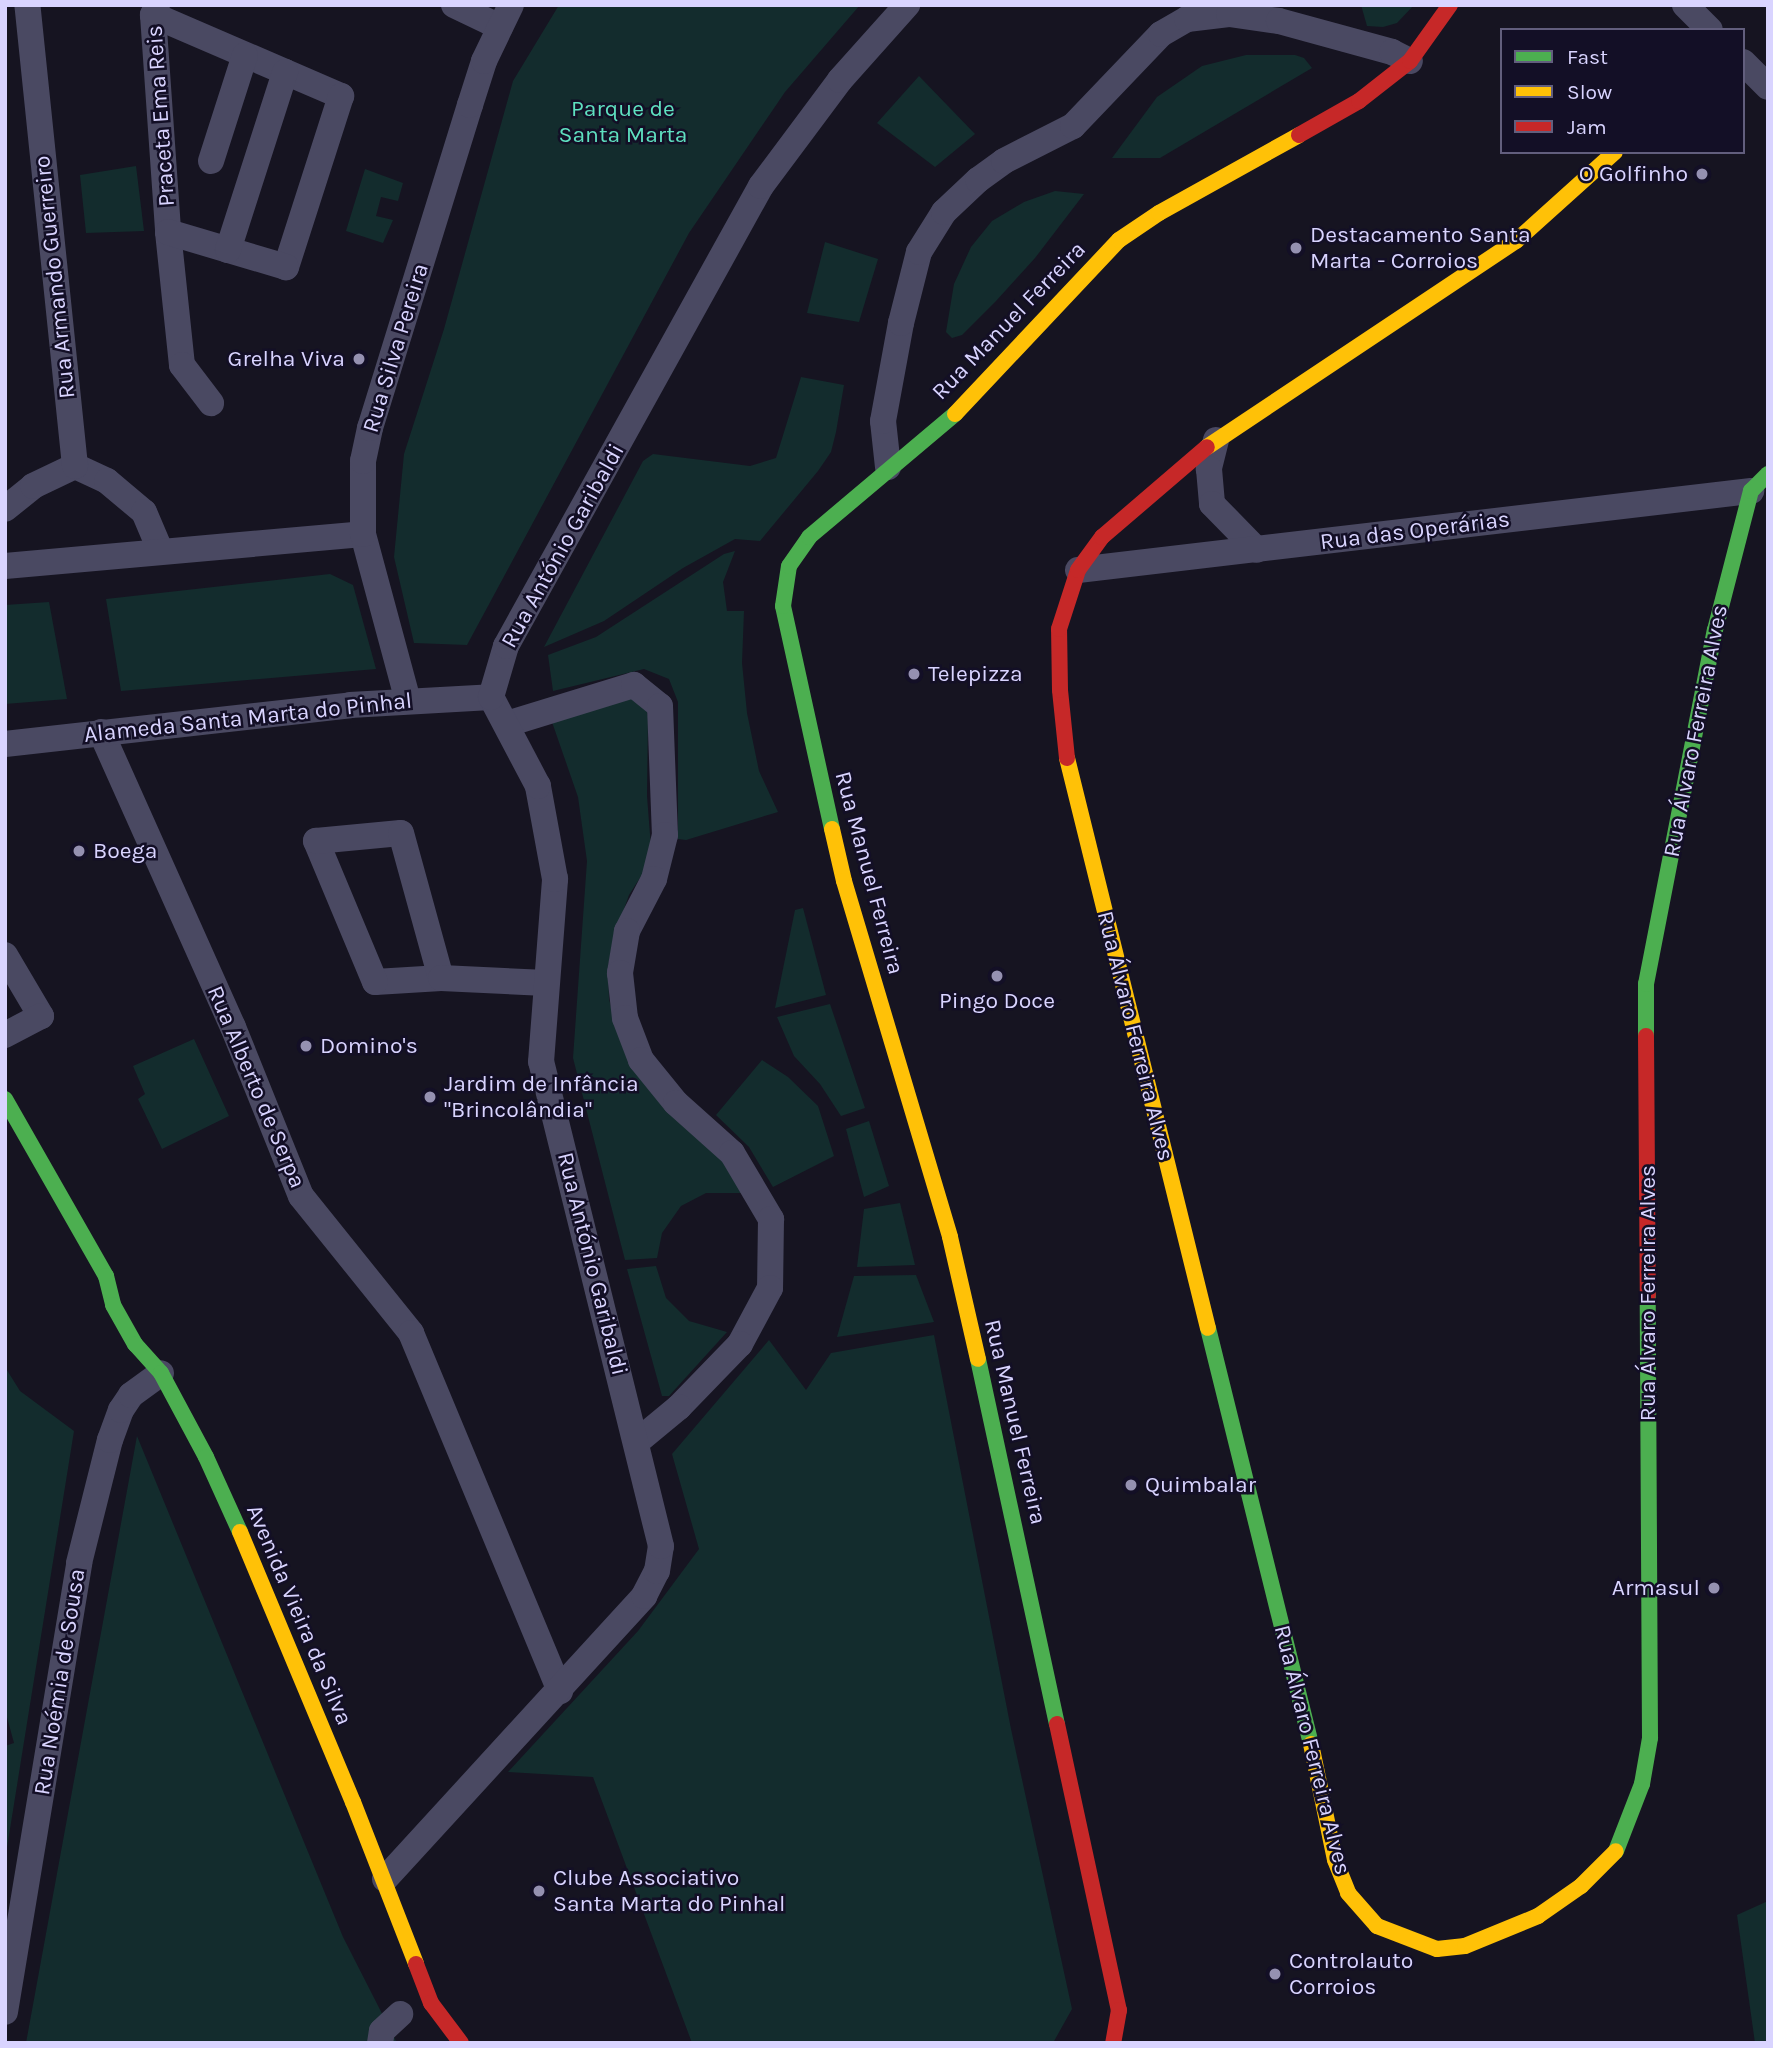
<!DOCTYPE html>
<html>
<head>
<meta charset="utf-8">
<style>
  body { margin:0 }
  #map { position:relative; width:1773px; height:2048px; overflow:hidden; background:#161421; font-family:Karla,sans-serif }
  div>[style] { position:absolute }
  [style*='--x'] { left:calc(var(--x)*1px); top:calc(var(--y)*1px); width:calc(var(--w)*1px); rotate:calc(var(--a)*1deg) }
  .green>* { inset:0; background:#132c2d }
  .street>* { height:26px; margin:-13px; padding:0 13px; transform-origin:13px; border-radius:13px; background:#4a4962 }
  .fast>* { height:16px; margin:-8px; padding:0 8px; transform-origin:8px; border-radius:8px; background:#4caf50 }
  .slow>* { height:16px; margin:-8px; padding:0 8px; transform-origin:8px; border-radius:8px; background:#ffc107 }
  .jam>* { height:16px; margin:-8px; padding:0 8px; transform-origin:8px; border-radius:8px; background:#c62828 }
  .dots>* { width:19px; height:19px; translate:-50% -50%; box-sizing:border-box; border:4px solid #130f26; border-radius:50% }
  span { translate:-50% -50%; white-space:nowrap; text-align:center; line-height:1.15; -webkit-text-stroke:5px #130f26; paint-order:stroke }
  .park-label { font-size:23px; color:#5fe0c0 }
  .street-label { font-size:23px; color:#d9d4ff }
  .poi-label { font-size:23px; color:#d9d4ff }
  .right { translate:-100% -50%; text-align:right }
  .left { translate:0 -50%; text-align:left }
  .frame { position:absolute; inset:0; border:7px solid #d9d4ff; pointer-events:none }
  .legend { position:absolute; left:1500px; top:28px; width:245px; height:126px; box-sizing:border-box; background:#130f26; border:2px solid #625e7d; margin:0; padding:9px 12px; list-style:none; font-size:21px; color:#d9d4ff }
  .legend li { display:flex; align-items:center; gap:14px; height:35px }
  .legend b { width:35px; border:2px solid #625e7d }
</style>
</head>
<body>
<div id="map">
  <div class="green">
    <div style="clip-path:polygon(559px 5px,860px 5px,785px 92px,689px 233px,467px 645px,414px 643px,394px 557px,404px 454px,444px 329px,513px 81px)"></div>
    <div style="clip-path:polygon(1361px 5px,1414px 5px,1397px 23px,1383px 27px,1367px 26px)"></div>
    <div style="clip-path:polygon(1246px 55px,1295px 55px,1304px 58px,1312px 68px,1160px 158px,1112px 158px,1157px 97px,1202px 66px)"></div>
    <div style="clip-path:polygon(919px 76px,975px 134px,935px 167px,877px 123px)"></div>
    <div style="clip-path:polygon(136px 166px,144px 231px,86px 233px,80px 175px)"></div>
    <div style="clip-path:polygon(365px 169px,403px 183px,398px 201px,381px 197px,376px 216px,393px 220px,383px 243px,346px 231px)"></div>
    <div style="clip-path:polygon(1055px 191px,1084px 194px,1035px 258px,996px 301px,962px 335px,952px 338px,946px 332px,954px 284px,971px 247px,992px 221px,1024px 202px)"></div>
    <div style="clip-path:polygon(825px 242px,878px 259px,859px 322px,807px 313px)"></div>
    <div style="clip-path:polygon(801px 377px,844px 385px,836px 432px,831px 452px,818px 471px,760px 541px,735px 539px,683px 568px,604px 621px,544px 647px,643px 461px,653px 454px,750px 466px,776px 458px)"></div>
    <div style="clip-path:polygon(735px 551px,723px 582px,727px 611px,744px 611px,742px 663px,747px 713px,759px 771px,778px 812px,686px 840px,678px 839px,678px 702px,669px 679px,644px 669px,553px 691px,548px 655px,596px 637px,724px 554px)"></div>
    <div style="clip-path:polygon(330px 574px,353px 585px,376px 669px,121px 691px,106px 599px)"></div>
    <div style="clip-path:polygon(49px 602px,67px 699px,5px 704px,5px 605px)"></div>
    <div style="clip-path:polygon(630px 697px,644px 702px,648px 716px,647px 796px,651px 847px,645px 870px,629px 895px,613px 940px,608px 967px,609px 999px,617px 1030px,729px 1169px,744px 1193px,706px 1193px,681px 1206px,662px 1233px,657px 1258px,625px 1260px,573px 1058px,587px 861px,578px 797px,552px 722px)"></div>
    <div style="clip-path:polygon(803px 908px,826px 995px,775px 1008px,795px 910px)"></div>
    <div style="clip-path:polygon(830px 1004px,865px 1108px,841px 1116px,820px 1084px,794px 1056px,777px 1017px)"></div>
    <div style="clip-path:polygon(194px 1039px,229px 1116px,162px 1149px,138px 1099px,145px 1094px,133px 1066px)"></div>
    <div style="clip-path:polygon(762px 1060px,788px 1077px,818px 1106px,834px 1156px,773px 1187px,749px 1147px,716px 1115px)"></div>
    <div style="clip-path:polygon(869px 1121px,889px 1186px,864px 1197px,846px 1129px)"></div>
    <div style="clip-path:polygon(900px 1203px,915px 1265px,857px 1267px,864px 1209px)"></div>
    <div style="clip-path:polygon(656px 1266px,666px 1298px,689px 1321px,727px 1332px,669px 1396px,662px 1396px,627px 1269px)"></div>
    <div style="clip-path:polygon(916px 1275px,934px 1322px,837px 1337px,854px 1276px)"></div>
    <div style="clip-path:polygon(934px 1335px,1011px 1729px,1072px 2009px,1053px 2043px,692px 2043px,593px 1777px,508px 1772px,638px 1631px,699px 1549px,672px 1454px,769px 1340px,806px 1390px,831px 1353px)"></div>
    <div style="clip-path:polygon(5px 1367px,20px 1391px,74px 1431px,5px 1860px,5px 1746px,14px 1743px,5px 1710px)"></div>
    <div style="clip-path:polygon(137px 1436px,343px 1937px,397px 2043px,26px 2043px)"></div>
    <div style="clip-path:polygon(1768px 1901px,1768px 2043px,1755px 2043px,1737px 1915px)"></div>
  </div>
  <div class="street">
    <div style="--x:157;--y:5;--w:11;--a:112"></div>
    <div style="--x:153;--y:15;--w:218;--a:86"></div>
    <div style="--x:168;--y:232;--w:134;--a:84"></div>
    <div style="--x:182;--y:365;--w:48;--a:52.7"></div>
    <div style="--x:454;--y:5;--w:51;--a:25.6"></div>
    <div style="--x:1685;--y:5;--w:35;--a:45"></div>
    <div style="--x:153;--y:15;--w:205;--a:23.3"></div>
    <div style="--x:341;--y:96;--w:180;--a:107.8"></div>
    <div style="--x:286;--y:267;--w:123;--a:-163.5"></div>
    <div style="--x:1743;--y:62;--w:35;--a:45"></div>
    <div style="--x:211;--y:161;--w:111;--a:-72.2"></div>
    <div style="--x:228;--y:250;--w:187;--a:-72.2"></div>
    <div style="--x:1216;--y:440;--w:30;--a:104"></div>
    <div style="--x:1209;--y:469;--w:35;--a:85"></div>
    <div style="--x:1212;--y:504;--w:64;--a:45.6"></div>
    <div style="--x:75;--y:466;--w:35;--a:25"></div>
    <div style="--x:107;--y:481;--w:48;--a:40"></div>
    <div style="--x:144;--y:512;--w:43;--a:67"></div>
    <div style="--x:888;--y:467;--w:46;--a:-96.2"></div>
    <div style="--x:883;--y:421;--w:100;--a:-79.6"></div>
    <div style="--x:901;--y:323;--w:73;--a:-75.8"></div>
    <div style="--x:919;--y:252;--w:47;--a:-58"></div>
    <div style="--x:944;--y:212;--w:47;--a:-43.3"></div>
    <div style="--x:978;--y:180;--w:32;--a:-36"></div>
    <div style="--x:1004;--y:161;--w:77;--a:-26.9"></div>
    <div style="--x:1073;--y:126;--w:127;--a:-46.3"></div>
    <div style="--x:1161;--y:34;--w:30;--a:-30"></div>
    <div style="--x:1187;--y:19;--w:42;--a:-6.8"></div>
    <div style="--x:1229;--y:14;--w:50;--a:8"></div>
    <div style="--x:1279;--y:21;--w:117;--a:15.3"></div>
    <div style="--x:1392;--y:52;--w:20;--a:27"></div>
    <div style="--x:5;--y:509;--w:36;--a:-39"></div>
    <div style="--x:33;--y:486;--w:47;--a:-25.5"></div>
    <div style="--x:75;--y:466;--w:463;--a:-95.9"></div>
    <div style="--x:5;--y:566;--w:359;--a:-5.1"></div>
    <div style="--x:1078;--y:570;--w:678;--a:-6.7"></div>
    <div style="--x:408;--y:701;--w:173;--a:-105.1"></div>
    <div style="--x:363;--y:534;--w:73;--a:-90"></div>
    <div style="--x:363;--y:461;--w:34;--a:-78"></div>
    <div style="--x:370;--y:428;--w:338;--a:-72.8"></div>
    <div style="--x:470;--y:105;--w:46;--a:-72.3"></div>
    <div style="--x:484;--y:61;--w:62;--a:-64.3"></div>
    <div style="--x:507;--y:724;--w:133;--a:-17.1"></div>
    <div style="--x:634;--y:685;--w:33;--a:39"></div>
    <div style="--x:660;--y:706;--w:129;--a:87.8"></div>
    <div style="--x:665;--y:835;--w:45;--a:104"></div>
    <div style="--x:654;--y:879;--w:59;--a:117.4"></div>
    <div style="--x:627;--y:931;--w:43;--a:99.5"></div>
    <div style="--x:620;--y:973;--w:45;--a:83.7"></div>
    <div style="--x:625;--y:1018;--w:45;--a:69.1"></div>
    <div style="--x:641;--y:1060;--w:55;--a:50.9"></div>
    <div style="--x:676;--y:1103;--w:75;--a:41.8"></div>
    <div style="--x:732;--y:1153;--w:77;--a:59.4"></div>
    <div style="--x:771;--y:1219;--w:69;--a:90.8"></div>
    <div style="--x:770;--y:1288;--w:64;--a:118.2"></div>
    <div style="--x:740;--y:1344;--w:88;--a:134.1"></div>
    <div style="--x:679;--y:1407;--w:53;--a:140.3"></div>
    <div style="--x:101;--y:732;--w:323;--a:65.9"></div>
    <div style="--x:233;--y:1027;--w:182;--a:68.1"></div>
    <div style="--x:301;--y:1196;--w:176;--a:51.2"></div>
    <div style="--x:411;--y:1333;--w:388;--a:67.4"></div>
    <div style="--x:5;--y:744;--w:347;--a:-6.4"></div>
    <div style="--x:350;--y:705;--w:141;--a:-3.2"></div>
    <div style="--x:5;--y:955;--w:71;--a:59.5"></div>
    <div style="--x:41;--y:1016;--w:41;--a:152.2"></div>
    <div style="--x:441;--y:978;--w:66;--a:176.5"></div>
    <div style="--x:375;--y:982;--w:153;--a:-112.7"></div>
    <div style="--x:316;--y:841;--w:85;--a:-5.4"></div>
    <div style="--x:401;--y:833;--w:150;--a:74.6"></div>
    <div style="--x:441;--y:978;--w:105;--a:2.7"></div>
    <div style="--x:385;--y:1879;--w:384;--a:-47.5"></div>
    <div style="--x:644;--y:1596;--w:28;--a:-63"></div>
    <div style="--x:657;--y:1571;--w:25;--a:-81"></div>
    <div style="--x:661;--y:1546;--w:499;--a:-103.9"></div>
    <div style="--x:541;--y:1062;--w:184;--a:-85.6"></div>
    <div style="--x:555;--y:879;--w:95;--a:-100.4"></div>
    <div style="--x:538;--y:786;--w:101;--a:-117.8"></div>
    <div style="--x:491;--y:697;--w:53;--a:-73.6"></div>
    <div style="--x:506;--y:646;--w:526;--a:-61"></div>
    <div style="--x:761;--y:186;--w:132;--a:-53.3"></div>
    <div style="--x:840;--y:80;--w:101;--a:-48.2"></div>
    <div style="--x:5;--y:2012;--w:455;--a:-80.6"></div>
    <div style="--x:79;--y:1563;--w:127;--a:-75.9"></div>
    <div style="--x:110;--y:1440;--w:32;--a:-70"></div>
    <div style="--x:121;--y:1410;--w:18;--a:-56"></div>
    <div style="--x:131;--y:1395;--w:37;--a:-36"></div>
    <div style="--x:380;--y:2043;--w:12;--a:-81"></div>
    <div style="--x:382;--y:2031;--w:25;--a:-43"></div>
  </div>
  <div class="fast">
    <div style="--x:832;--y:829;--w:228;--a:-102.4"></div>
    <div style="--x:783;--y:606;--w:40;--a:-81.5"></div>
    <div style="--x:789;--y:566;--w:35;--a:-55"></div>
    <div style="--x:809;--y:537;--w:191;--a:-40.1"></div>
    <div style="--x:1646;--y:1036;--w:52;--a:-90"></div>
    <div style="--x:1646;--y:984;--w:361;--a:-79"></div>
    <div style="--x:1715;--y:630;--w:144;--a:-75.5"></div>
    <div style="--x:1751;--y:491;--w:24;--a:-45"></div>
    <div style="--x:5;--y:1099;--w:204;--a:60.3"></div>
    <div style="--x:106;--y:1276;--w:30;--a:76"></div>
    <div style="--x:113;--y:1305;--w:45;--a:60.6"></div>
    <div style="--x:135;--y:1344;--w:39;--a:48"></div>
    <div style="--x:161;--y:1373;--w:95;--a:61.8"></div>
    <div style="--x:206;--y:1457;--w:82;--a:65.6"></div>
    <div style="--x:1208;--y:1328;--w:429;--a:76.1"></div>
    <div style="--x:978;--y:1359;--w:373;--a:77.8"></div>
    <div style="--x:1616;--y:1851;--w:72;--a:-68.8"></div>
    <div style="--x:1642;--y:1784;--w:47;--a:-80.1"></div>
    <div style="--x:1650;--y:1738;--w:443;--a:-90.3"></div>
  </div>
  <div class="slow">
    <div style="--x:955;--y:414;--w:239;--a:-46.7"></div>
    <div style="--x:1119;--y:240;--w:48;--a:-34"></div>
    <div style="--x:1159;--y:213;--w:160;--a:-29.1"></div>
    <div style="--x:1207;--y:447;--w:371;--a:-33.7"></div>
    <div style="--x:1516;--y:241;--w:133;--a:-42"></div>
    <div style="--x:1067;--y:758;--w:587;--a:76.11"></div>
    <div style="--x:832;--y:829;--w:53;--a:77"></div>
    <div style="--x:844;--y:881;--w:371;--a:73.4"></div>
    <div style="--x:950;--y:1237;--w:125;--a:77.1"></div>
    <div style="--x:240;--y:1532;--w:293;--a:67.3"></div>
    <div style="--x:353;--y:1802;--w:174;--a:68.7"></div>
    <div style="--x:1311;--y:1744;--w:118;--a:78.3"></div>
    <div style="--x:1335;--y:1860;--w:35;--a:68"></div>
    <div style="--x:1348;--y:1893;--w:44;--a:48.7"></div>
    <div style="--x:1377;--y:1926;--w:64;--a:21"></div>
    <div style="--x:1437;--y:1949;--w:28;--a:-6"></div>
    <div style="--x:1465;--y:1946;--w:79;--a:-22.3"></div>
    <div style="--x:1538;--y:1916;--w:52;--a:-34.9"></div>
    <div style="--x:1581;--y:1886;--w:49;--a:-45"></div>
  </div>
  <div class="jam">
    <div style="--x:1299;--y:135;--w:69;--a:-29.5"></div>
    <div style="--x:1359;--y:101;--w:65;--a:-38.1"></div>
    <div style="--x:1410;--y:61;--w:69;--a:-54.5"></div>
    <div style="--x:1067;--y:758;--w:68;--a:-95.9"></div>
    <div style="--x:1060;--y:690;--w:61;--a:-90.9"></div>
    <div style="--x:1059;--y:629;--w:62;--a:-72.1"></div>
    <div style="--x:1078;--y:570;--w:41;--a:-54"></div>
    <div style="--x:1102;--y:537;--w:138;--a:-40.6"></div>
    <div style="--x:1646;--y:1036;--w:259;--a:89.6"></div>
    <div style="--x:1057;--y:1724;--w:293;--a:77.8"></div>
    <div style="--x:1119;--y:2010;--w:34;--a:100"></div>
    <div style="--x:416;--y:1964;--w:42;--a:69"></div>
    <div style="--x:431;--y:2003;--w:50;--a:53.1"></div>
  </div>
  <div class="dots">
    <div style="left:1702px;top:174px;background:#9591b1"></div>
    <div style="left:1296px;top:248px;background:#9591b1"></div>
    <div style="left:359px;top:359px;background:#9591b1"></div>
    <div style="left:914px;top:674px;background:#9591b1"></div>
    <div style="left:79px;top:851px;background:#9591b1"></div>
    <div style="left:997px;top:976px;background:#9591b1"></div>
    <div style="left:306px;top:1046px;background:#9591b1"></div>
    <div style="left:430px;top:1097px;background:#9591b1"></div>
    <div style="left:1131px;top:1485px;background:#9591b1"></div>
    <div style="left:1714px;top:1588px;background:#9591b1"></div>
    <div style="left:539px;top:1891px;background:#9591b1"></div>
    <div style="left:1275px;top:1974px;background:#9591b1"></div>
  </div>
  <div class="park-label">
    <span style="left:623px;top:122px">Parque de<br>Santa Marta</span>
  </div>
  <div class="street-label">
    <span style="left:161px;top:116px;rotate:-94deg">Praceta Ema Reis</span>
    <span style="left:55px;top:277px;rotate:-96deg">Rua Armando Guerreiro</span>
    <span style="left:1009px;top:321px;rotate:-46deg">Rua Manuel Ferreira</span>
    <span style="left:396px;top:348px;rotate:-73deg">Rua Silva Pereira</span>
    <span style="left:1415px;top:531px;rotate:-7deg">Rua das Operárias</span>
    <span style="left:563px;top:546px;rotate:-61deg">Rua António Garibaldi</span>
    <span style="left:248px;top:718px;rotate:-6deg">Alameda Santa Marta do Pinhal</span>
    <span style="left:1696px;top:731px;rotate:-79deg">Rua Álvaro Ferreira Alves</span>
    <span style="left:869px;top:873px;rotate:75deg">Rua Manuel Ferreira</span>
    <span style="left:1135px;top:1036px;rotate:76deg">Rua Álvaro Ferreira Alves</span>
    <span style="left:256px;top:1087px;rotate:67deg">Rua Alberto de Serpa</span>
    <span style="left:592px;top:1264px;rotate:76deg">Rua António Garibaldi</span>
    <span style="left:1648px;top:1293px;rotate:-90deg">Rua Álvaro Ferreira Alves</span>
    <span style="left:1015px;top:1422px;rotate:77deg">Rua Manuel Ferreira</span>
    <span style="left:299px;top:1615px;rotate:67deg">Avenida Vieira da Silva</span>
    <span style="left:60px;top:1682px;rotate:-81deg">Rua Noémia de Sousa</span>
    <span style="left:1312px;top:1750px;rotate:76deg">Rua Álvaro Ferreira Alves</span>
  </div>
  <div class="poi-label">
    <span class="right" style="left:1688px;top:174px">O Golfinho</span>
    <span class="left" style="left:1310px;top:248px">Destacamento Santa<br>Marta - Corroios</span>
    <span class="right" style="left:345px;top:359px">Grelha Viva</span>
    <span class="left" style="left:928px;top:674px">Telepizza</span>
    <span class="left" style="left:93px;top:851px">Boega</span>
    <span style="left:997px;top:1001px">Pingo Doce</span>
    <span class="left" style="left:320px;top:1046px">Domino's</span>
    <span class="left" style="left:444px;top:1097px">Jardim de Infância<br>"Brincolândia"</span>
    <span class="left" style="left:1145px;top:1485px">Quimbalar</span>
    <span class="right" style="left:1700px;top:1588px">Armasul</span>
    <span class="left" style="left:553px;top:1891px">Clube Associativo<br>Santa Marta do Pinhal</span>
    <span class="left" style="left:1289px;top:1974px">Controlauto<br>Corroios</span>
  </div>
  <div class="frame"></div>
  <ul class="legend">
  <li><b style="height:9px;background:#4caf50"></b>Fast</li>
  <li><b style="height:9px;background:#ffc107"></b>Slow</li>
  <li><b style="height:9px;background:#c62828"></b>Jam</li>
  </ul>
</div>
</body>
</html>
